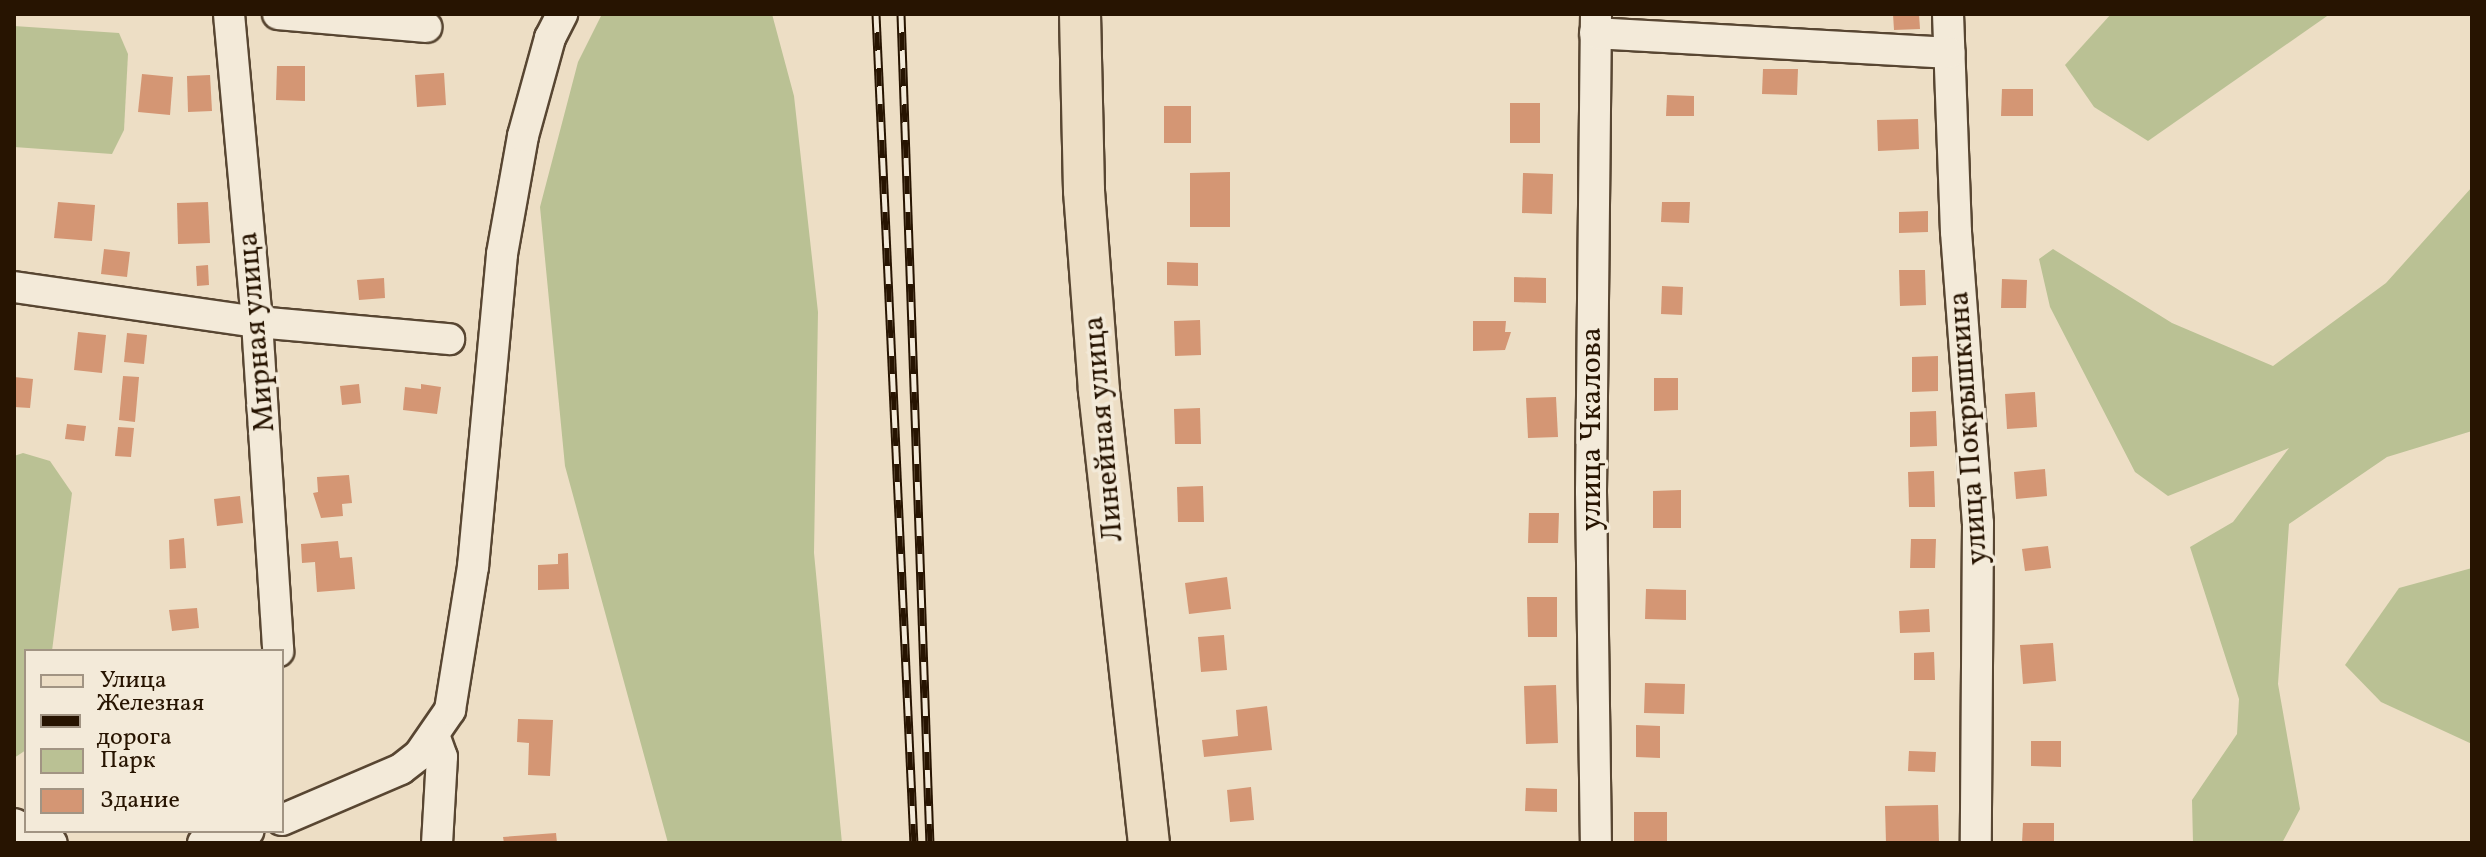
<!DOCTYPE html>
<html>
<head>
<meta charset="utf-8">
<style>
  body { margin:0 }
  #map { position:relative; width:2486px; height:857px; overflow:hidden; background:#eddec5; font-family:Vollkorn,serif }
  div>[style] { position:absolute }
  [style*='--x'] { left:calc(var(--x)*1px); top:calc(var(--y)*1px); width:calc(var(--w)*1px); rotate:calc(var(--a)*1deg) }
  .green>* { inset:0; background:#bac194 }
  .building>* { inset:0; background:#d49674 }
  .roads { filter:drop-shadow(2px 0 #584632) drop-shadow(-2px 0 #584632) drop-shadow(0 2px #584632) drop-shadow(0 -2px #584632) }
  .minor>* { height:30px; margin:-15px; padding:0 15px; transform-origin:15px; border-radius:15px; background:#f3ead9 }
  .major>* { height:40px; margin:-20px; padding:0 20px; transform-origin:20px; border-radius:20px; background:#eddec5 }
  .rail>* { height:9px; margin-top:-4.5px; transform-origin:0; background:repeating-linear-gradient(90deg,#f3ead9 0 18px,#271401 0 36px); box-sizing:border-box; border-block:2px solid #271401 }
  span { translate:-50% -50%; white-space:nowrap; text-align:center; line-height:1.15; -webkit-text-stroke:7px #f3ead9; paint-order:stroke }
  .street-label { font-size:30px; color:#271401 }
  .frame { position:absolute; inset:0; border:16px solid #271401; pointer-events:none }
  .legend { position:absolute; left:24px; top:649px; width:260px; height:184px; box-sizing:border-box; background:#f3ead9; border:2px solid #a19483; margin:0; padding:10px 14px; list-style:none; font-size:24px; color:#271401 }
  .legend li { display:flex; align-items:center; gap:16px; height:40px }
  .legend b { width:40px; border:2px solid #a19483 }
</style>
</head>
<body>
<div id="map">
  <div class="green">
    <div style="clip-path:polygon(602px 14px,772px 14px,794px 96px,818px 312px,814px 553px,842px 843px,668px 843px,565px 466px,540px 207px,578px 62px)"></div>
    <div style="clip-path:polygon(2111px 14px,2330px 14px,2148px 141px,2094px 107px,2065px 65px)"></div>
    <div style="clip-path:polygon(14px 26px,119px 33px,128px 54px,124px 130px,112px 154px,14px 147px)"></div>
    <div style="clip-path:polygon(2472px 187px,2472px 431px,2387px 457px,2289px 524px,2278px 684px,2300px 809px,2282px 843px,2193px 843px,2192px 800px,2237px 734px,2239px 699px,2190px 547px,2233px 522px,2289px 448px,2168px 496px,2135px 472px,2050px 307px,2039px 259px,2053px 249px,2172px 323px,2273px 366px,2386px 283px)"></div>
    <div style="clip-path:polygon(23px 453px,50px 461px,72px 493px,52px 651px,26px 651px,26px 750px,14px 758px,14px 456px)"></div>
    <div style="clip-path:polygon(2472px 568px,2472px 744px,2381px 702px,2345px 665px,2399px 588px)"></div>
  </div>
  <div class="building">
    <div style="clip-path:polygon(1893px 14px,1919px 14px,1920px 29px,1894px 30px)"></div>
    <div style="clip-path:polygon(277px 66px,305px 66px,305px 101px,276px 100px)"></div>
    <div style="clip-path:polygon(1763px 69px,1798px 69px,1797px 95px,1762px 94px)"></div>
    <div style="clip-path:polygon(444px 73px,446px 105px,417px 107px,415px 75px)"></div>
    <div style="clip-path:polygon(142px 74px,173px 77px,170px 115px,138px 112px)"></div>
    <div style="clip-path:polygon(210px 75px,212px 111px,188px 112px,187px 76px)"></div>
    <div style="clip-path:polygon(2002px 89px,2033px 89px,2033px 116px,2001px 116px)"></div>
    <div style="clip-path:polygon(1667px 95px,1694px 96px,1694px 116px,1666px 116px)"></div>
    <div style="clip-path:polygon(1510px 103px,1540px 103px,1540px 143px,1510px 143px)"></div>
    <div style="clip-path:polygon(1164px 106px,1191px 106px,1191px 143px,1164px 143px)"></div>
    <div style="clip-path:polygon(1918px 119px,1919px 149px,1878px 151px,1877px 120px)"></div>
    <div style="clip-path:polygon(1230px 172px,1230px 227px,1190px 227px,1190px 173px)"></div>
    <div style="clip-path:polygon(1523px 173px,1553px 174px,1552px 214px,1522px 213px)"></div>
    <div style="clip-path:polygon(58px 202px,95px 205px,92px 241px,54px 238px)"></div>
    <div style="clip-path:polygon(208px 202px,210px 243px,178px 244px,177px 203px)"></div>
    <div style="clip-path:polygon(1662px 202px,1690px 202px,1689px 223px,1661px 222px)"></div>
    <div style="clip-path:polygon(1928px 211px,1928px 232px,1899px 233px,1899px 212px)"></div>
    <div style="clip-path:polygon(104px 249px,130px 252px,127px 277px,101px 274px)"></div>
    <div style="clip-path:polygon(1167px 262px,1198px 263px,1198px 286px,1167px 285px)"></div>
    <div style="clip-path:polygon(208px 265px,209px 285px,197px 286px,196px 266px)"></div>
    <div style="clip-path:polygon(1899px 270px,1925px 270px,1926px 305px,1900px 306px)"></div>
    <div style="clip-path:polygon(1514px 277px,1546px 278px,1546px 303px,1514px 302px)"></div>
    <div style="clip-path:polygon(384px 278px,385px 298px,359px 300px,357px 280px)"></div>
    <div style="clip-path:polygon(2002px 279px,2027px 280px,2026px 308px,2001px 308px)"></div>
    <div style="clip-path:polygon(1662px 286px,1683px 287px,1682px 315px,1661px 314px)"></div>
    <div style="clip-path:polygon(1200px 320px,1201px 355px,1175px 356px,1174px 321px)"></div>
    <div style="clip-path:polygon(1473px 321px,1506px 321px,1505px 332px,1511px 332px,1505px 350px,1473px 351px)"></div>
    <div style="clip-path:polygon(78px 332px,106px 335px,102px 373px,74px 370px)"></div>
    <div style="clip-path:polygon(127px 333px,147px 335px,144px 364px,124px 362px)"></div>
    <div style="clip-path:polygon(1938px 356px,1938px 391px,1912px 392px,1912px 357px)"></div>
    <div style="clip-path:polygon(123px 376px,139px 377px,135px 422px,119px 420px)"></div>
    <div style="clip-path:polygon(14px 377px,33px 379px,30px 408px,14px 407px)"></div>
    <div style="clip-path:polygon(1654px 378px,1678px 378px,1678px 410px,1654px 411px)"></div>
    <div style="clip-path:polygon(359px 384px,361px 403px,342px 405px,340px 386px)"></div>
    <div style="clip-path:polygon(421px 384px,441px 387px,437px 414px,403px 410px,405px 387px,421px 389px)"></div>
    <div style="clip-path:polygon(2035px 392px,2037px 427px,2007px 429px,2005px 394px)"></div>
    <div style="clip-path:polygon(1556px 397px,1558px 437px,1528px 438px,1526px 398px)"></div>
    <div style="clip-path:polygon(1200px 408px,1201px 444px,1175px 444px,1174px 409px)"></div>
    <div style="clip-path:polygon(1936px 411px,1937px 446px,1910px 447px,1910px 412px)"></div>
    <div style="clip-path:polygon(67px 424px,86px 426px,84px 441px,65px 439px)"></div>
    <div style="clip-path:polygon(118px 427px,134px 428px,131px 457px,115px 456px)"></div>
    <div style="clip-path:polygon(2045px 469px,2047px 496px,2016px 499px,2014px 472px)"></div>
    <div style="clip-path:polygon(1934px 471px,1935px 507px,1909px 507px,1908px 472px)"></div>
    <div style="clip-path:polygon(349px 475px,352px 503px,342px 504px,343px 516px,321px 518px,313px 493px,318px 492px,317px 477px)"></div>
    <div style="clip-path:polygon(1203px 486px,1204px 522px,1178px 522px,1177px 487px)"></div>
    <div style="clip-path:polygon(1681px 490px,1681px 528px,1653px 528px,1653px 491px)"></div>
    <div style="clip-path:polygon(240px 496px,243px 523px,217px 526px,214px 499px)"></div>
    <div style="clip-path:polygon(1529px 513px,1559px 513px,1558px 543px,1528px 543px)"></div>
    <div style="clip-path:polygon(184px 538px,186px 568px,170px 569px,169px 540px)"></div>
    <div style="clip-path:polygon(1911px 539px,1936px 539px,1935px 568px,1910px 568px)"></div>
    <div style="clip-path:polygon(338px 541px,340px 558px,352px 557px,355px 589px,317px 592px,315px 562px,302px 563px,301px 544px)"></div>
    <div style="clip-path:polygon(2048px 546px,2051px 568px,2025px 571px,2022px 549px)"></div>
    <div style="clip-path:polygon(568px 553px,569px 589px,538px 590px,538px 565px,558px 564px,558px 554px)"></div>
    <div style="clip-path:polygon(1227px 577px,1231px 609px,1189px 614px,1185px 583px)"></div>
    <div style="clip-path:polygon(1646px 589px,1686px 590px,1686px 620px,1645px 619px)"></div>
    <div style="clip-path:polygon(1527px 597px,1557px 597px,1557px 637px,1528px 637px)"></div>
    <div style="clip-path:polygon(197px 608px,199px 628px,172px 631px,169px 610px)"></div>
    <div style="clip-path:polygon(1929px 609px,1930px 632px,1900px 633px,1899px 611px)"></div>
    <div style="clip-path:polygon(1224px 635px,1227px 670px,1201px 672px,1198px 637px)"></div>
    <div style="clip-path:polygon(2053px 643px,2056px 681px,2023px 684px,2020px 645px)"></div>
    <div style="clip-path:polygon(1934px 652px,1935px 680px,1914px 680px,1914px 653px)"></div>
    <div style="clip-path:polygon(1645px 683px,1685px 684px,1684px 714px,1644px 713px)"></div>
    <div style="clip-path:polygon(1556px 685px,1558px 743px,1526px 744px,1524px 686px)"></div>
    <div style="clip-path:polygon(1267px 706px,1272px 750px,1204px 757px,1202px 740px,1238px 736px,1236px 710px)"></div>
    <div style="clip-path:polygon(518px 719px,553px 720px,550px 776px,528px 775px,529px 743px,517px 742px)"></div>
    <div style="clip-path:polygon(1636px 725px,1660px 726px,1660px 758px,1636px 757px)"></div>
    <div style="clip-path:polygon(2031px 741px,2061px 741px,2061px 767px,2031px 766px)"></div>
    <div style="clip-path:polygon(1909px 751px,1936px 752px,1935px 772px,1908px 771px)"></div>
    <div style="clip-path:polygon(1251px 787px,1254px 820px,1230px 822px,1227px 790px)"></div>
    <div style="clip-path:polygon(1526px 788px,1557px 789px,1557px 812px,1525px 811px)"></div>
    <div style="clip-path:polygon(1938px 805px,1939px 843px,1886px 843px,1885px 806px)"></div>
    <div style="clip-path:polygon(1634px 812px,1667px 812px,1667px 843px,1634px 843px)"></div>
    <div style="clip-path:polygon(2023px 823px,2054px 823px,2054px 843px,2022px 843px)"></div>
    <div style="clip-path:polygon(556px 833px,557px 843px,504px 843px,503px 837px)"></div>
  </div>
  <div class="roads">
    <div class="minor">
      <div style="--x:229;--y:14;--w:309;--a:84.8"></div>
      <div style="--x:257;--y:322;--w:330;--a:86.3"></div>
      <div style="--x:278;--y:14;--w:149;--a:5"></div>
      <div style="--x:1596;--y:14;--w:477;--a:90.6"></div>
      <div style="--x:1591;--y:491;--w:352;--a:89.2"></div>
      <div style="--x:1948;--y:14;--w:218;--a:87.9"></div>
      <div style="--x:1956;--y:232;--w:292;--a:85.7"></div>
      <div style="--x:1978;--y:523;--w:320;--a:90.4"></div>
      <div style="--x:1595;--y:33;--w:355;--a:3.2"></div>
      <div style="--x:14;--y:287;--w:246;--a:8.2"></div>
      <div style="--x:257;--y:322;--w:193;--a:5.1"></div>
      <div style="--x:434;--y:735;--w:23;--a:70"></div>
      <div style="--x:442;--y:757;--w:86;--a:93.3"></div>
      <div style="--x:282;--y:820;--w:129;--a:-23.2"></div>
      <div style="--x:401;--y:769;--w:23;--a:-38"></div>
      <div style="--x:419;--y:755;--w:55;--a:-55.4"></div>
      <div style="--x:450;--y:710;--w:145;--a:-80.9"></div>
      <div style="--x:473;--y:567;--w:314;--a:-84.7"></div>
      <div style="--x:502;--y:254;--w:120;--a:-79.9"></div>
      <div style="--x:523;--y:136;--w:102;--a:-74.6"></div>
      <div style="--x:550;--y:38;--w:27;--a:-63"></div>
      <div style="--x:14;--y:824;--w:42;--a:26.6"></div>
      <div style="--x:203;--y:843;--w:47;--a:-14.9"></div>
    </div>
    <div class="major">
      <div style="--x:1080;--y:14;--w:177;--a:88.7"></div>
      <div style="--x:1084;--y:191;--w:201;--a:85.7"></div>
      <div style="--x:1099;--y:391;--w:455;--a:83.7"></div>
    </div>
  </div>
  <div class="rail">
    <div style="--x:876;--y:14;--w:830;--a:87.38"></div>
    <div style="--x:901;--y:14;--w:830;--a:88"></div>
  </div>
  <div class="street-label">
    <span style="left:257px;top:332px;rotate:-95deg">Мирная улица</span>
    <span style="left:1969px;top:428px;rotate:-94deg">улица Покрышкина</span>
    <span style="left:1104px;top:429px;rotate:-95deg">Линейная улица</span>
    <span style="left:1592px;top:429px;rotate:-90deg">улица Чкалова</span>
  </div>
  <div class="frame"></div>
  <ul class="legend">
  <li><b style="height:10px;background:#eddec5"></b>Улица</li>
  <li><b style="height:10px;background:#271401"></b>Железная дорога</li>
  <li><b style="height:22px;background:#bac194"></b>Парк</li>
  <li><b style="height:22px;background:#d49674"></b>Здание</li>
  </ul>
</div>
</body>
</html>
